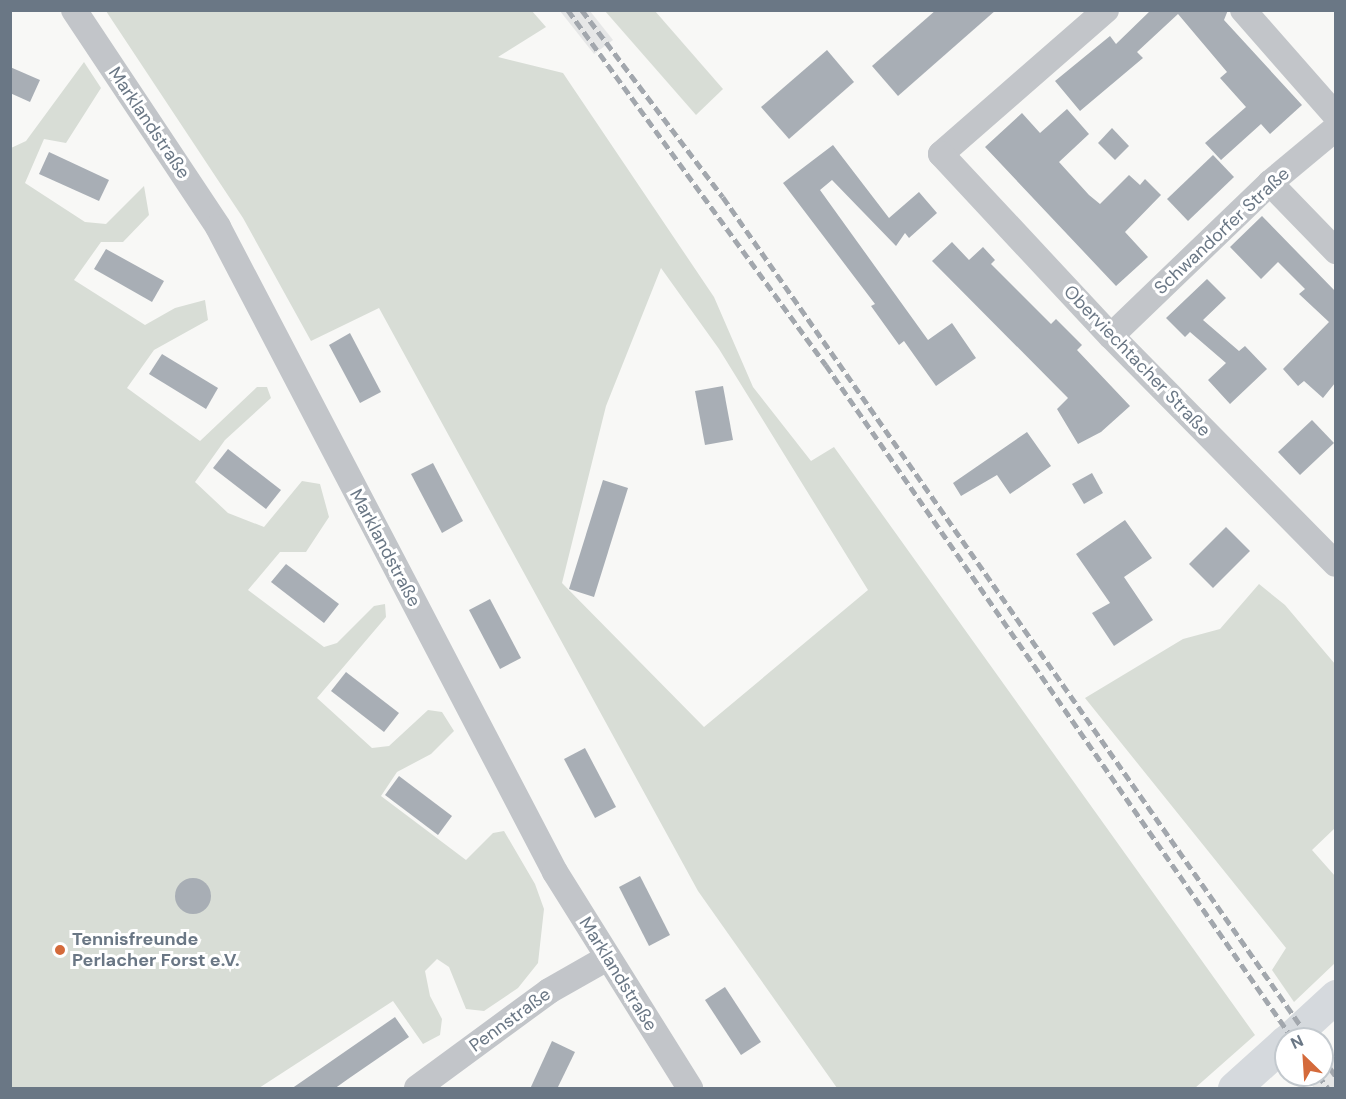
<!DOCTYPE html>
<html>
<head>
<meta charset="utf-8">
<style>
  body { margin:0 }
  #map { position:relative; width:1346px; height:1099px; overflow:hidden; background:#f8f8f6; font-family:"DM Sans",sans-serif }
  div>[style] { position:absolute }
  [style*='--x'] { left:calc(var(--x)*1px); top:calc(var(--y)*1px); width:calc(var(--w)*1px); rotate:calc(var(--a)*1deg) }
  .built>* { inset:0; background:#e6e7e7 }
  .green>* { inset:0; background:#d8ddd6 }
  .building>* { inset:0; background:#a8aeb5 }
  .round { border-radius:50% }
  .street>* { height:26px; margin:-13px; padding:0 13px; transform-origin:13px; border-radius:13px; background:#c2c5c9 }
  .secondary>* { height:33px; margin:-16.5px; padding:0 16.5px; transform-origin:16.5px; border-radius:16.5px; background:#d5d9dd }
  .rail>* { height:4.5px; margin-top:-2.25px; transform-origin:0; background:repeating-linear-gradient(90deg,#a2a7ad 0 9px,transparent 0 13.5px) }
  .dots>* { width:16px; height:16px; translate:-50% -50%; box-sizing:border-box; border:3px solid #fff; border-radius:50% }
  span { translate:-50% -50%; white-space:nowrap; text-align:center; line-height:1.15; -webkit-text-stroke:6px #fff; paint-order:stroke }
  .street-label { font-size:18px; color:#6a7785 }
  .poi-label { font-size:18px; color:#6a7785; font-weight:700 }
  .left { translate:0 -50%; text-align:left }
  .frame { position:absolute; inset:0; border:12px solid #6a7785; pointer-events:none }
  .north { position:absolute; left:1274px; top:1027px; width:60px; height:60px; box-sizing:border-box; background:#fff; border:2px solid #c3c9ce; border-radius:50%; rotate:335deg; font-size:16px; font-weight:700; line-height:24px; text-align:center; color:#6a7785 }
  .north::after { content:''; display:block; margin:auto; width:21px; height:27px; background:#d46a3b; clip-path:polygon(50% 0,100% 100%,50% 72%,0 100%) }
</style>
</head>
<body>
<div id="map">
  <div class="built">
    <div style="clip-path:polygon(560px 11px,590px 11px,613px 40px,594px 54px)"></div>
    <div style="clip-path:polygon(1322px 1042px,1335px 1061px,1335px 1088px,1314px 1088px,1304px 1075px,1322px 1075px)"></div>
  </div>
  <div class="green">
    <div style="clip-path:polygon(evenodd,106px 11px,532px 11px,546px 27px,498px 57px,563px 73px,714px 297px,753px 387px,811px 461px,834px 447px,1255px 1035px,1195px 1088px,837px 1088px,698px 891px,379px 308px,311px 341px,243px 218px,106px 11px,661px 268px,719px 349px,868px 590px,704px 727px,562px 583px,606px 406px,661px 268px)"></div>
    <div style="clip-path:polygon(605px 11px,655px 11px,723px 89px,696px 115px)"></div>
    <div style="clip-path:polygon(84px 62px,101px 88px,66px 143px,44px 139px,25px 183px,85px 222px,106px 224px,144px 186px,149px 215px,123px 242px,101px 242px,74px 280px,145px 325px,175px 308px,205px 300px,208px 320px,154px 350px,127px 388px,200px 441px,257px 387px,267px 387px,271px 398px,225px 440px,195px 482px,228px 513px,264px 527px,302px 481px,320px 484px,329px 517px,306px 552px,280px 552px,248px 590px,324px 647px,337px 643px,374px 606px,385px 604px,386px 617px,317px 698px,372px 748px,389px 746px,428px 710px,442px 712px,454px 731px,431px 754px,397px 772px,381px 796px,466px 860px,493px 833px,504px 831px,535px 884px,544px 909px,538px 963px,518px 988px,484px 1011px,466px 1009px,449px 967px,437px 959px,425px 971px,430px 996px,442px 1019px,440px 1035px,423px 1044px,393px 1001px,259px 1088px,11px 1088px,11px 148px,26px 141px)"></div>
    <div style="clip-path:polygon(1259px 584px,1285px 605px,1335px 664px,1335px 828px,1312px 850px,1335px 876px,1335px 963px,1294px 1002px,1272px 970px,1286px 948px,1085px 698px,1183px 639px,1220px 629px)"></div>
  </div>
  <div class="building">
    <div style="clip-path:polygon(936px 10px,996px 10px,898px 96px,872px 66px)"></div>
    <div style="clip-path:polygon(1151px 10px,1228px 10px,1224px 20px,1302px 105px,1270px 134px,1261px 124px,1221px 160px,1205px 143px,1246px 107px,1220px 78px,1227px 72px,1178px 14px,1137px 52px,1143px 58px,1080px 111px,1055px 81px,1110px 36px,1116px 44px)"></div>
    <div style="clip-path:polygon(827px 50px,854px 82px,789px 139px,761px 107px)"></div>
    <div style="clip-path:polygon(10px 67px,40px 80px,30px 102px,10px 93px)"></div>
    <div style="clip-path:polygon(1067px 109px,1089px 134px,1059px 162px,1089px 195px,1100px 204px,1129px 175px,1140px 185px,1145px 179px,1161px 195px,1125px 232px,1148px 257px,1116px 286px,985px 147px,1022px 113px,1040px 133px)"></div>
    <div style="clip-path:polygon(1112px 128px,1129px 146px,1115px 160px,1098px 143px)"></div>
    <div style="clip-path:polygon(833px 145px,889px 218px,919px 192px,937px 213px,909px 238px,905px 233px,896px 246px,832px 180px,820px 190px,928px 340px,952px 323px,976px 358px,936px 386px,904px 341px,899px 345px,871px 306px,875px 304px,783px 183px)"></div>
    <div style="clip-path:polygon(49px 152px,109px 180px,99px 201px,39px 174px)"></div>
    <div style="clip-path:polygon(1213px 155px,1234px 177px,1188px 221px,1167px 199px)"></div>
    <div style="clip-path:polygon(1262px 216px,1335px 291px,1335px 383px,1323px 398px,1304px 381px,1298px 386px,1283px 369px,1329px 322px,1299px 294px,1305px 289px,1278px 262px,1261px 279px,1230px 247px)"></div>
    <div style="clip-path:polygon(952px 242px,969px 260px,983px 247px,995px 260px,991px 264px,1051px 324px,1056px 319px,1082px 345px,1077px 350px,1130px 406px,1101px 432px,1078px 444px,1057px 409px,1068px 398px,932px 261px)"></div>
    <div style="clip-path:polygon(106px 249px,164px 281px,152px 302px,94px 269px)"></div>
    <div style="clip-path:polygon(1207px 279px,1226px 298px,1203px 320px,1239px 351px,1245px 346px,1267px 369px,1230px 404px,1208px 380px,1226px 363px,1190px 332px,1185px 337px,1166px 318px)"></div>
    <div style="clip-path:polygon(350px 333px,381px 392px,360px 403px,329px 345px)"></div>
    <div style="clip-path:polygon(162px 354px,218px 388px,206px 409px,149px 374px)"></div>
    <div style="clip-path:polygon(723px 386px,733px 440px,705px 445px,695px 391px)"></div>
    <div style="clip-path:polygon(1312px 420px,1334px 443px,1300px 475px,1278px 452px)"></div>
    <div style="clip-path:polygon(1027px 432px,1051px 466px,1010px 494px,997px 475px,961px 496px,953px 483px)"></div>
    <div style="clip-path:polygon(228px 449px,281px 490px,266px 509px,213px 468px)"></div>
    <div style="clip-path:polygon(433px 463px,463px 521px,442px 533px,411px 474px)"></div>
    <div style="clip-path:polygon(1092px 473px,1103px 493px,1084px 504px,1072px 484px)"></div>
    <div style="clip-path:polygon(603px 480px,628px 488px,594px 597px,569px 589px)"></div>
    <div style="clip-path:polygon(1125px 520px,1152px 558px,1124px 577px,1153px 620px,1114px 646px,1092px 613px,1110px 603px,1076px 554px)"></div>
    <div style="clip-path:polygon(1226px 527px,1250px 551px,1213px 588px,1189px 564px)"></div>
    <div style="clip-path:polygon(286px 564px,339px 604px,324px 623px,271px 582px)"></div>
    <div style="clip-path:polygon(490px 599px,521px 658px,500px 669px,469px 610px)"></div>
    <div style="clip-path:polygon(346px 672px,399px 713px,384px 732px,331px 691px)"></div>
    <div style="clip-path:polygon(585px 748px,616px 807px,595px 818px,564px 759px)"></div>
    <div style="clip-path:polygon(399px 776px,452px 816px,438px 835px,385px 795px)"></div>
    <div style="clip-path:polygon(640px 876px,670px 935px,649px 946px,619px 887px)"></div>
    <div class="round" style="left:175px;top:878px;width:36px;height:36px"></div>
    <div style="clip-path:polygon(725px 987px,761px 1042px,741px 1055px,705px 1000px)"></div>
    <div style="clip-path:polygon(395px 1017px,409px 1037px,348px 1079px,334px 1089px,291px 1089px)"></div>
    <div style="clip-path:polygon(552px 1041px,575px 1052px,557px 1089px,530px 1089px)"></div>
  </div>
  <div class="street">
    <div style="--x:74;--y:10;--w:260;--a:56.4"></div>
    <div style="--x:218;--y:227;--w:728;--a:62.41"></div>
    <div style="--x:555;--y:872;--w:255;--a:58"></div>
    <div style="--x:1106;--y:10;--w:219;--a:138.9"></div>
    <div style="--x:941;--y:154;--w:249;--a:47"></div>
    <div style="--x:1111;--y:336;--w:320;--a:45.4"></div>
    <div style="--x:1243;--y:10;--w:141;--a:48.7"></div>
    <div style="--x:1270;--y:183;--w:95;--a:45.9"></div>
    <div style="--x:1111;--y:336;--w:221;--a:-43.9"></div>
    <div style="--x:1270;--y:183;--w:86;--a:-39.8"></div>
    <div style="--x:417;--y:1088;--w:164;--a:-36.3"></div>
    <div style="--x:549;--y:991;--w:67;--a:-29.6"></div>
  </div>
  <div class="secondary">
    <div style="--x:1289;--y:1039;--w:64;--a:-42.5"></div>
    <div style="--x:1234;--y:1088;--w:70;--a:-42.1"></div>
  </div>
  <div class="rail">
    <div style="--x:568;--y:10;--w:439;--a:54"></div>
    <div style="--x:826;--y:365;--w:820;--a:55.28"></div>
    <div style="--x:582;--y:10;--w:234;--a:53"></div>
    <div style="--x:723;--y:197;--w:1026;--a:55.12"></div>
    <div style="--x:1322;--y:1057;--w:24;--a:54"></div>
    <div style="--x:1318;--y:1075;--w:16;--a:52"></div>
  </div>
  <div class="dots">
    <div style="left:60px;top:950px;background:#d46a3b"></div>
  </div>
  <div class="street-label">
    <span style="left:149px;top:123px;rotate:56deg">Marklandstraße</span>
    <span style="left:1222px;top:231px;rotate:-43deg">Schwandorfer Straße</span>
    <span style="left:1137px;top:361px;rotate:46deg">Oberviechtacher Straße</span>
    <span style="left:385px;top:548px;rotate:62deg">Marklandstraße</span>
    <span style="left:618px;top:974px;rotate:58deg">Marklandstraße</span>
    <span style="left:510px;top:1020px;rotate:-36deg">Pennstraße</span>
  </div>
  <div class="poi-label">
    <span class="left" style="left:72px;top:950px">Tennisfreunde<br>Perlacher Forst e.V.</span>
  </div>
  <div class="frame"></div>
  <div class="north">N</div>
</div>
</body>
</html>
